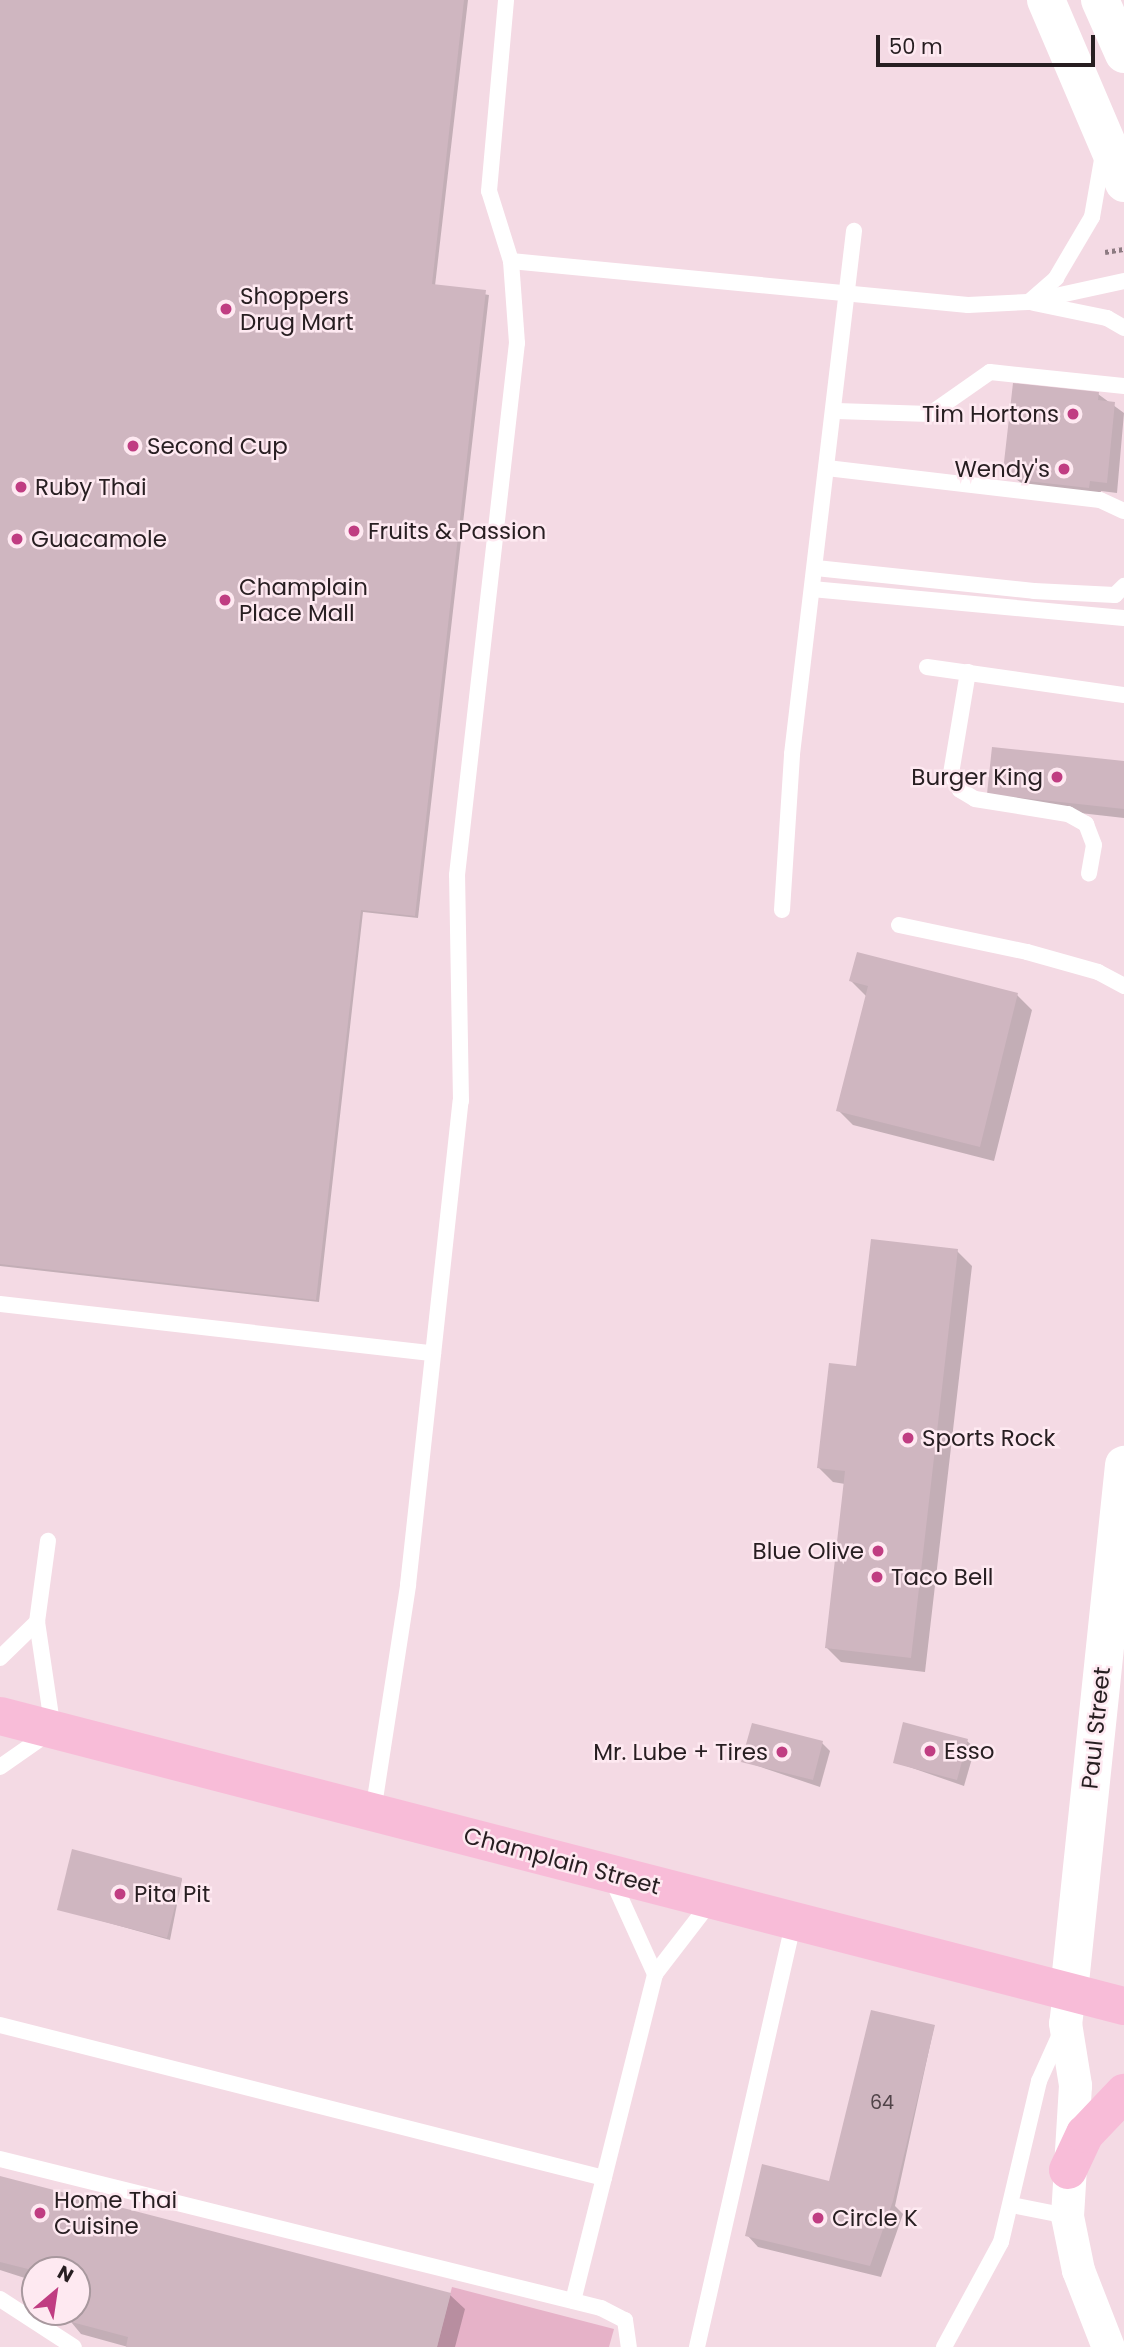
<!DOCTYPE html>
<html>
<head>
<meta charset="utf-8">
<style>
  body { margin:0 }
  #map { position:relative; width:1124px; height:2347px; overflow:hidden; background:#f4dae4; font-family:Poppins,sans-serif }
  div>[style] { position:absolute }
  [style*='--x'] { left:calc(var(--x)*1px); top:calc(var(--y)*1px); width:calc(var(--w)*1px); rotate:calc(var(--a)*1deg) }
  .green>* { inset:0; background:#e6b2c8 }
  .shadow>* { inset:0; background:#0003 }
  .building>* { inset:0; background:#cfb6c0 }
  .path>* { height:4.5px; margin-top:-2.25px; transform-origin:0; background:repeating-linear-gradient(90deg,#8d7b82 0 3.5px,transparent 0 7px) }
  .service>* { height:16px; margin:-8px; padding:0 8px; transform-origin:8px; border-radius:8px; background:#fff }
  .minor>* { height:33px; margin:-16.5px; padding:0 16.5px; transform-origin:16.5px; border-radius:16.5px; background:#fff }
  .secondary>* { height:38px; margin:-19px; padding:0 19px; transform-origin:19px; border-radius:19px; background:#fff }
  .primary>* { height:38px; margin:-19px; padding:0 19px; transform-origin:19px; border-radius:19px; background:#f8bcd8 }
  .dots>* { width:19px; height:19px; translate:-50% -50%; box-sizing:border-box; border:4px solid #fee9f1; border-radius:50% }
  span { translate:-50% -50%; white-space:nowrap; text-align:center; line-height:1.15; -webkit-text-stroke:5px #fee9f1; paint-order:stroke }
  .number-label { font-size:19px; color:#514449 }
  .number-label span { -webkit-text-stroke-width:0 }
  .poi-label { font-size:23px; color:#271e21 }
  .left { translate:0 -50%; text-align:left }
  .right { translate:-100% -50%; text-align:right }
  .street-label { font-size:23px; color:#271e21 }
  .north { position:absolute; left:21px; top:2256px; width:70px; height:70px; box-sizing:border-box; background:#fee9f1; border:2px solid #a8989e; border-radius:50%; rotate:29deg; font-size:19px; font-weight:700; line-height:28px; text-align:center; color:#271e21 }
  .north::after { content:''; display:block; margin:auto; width:24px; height:32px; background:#c03d82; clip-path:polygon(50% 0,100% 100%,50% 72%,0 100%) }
  .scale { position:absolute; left:876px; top:35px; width:219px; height:32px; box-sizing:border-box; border:4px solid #271e21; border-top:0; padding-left:9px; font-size:21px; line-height:24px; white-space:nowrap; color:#271e21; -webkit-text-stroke:5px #fee9f1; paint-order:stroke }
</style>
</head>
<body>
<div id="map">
  <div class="green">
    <div style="clip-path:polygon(452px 2287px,614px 2329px,609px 2347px,437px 2347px)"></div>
  </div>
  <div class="shadow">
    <div style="clip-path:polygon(0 0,468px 0,435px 286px,489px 295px,418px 918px,363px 912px,319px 1302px,0 1266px)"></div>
    <div style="clip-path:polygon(1098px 394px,1124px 413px,1117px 493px,1101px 491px,1100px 498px,1031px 490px,1005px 471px)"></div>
    <div style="clip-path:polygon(1124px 763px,1124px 818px,1001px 804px,989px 793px)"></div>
    <div style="clip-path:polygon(851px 981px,1017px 995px,1032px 1010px,994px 1161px,853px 1125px,838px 1110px,867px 997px)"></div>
    <div style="clip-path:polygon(957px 1251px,972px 1266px,925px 1672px,841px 1662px,826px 1647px,845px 1484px,833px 1482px,818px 1467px,858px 1368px)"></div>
    <div style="clip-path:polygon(967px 1741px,975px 1748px,964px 1786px,895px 1762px)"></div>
    <div style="clip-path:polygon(822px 1743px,830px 1751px,820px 1787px,743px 1761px)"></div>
    <div style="clip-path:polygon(182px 1879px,170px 1940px,59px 1909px)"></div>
    <div style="clip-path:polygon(934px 2027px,895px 2206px,903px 2214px,881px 2277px,758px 2247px,747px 2235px,837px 2187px)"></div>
    <div style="clip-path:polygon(0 2178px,450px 2295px,465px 2309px,455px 2347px,128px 2347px,81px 2334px,67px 2317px,47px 2312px,77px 2312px,77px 2270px,35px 2270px,35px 2304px,27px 2296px,31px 2280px,0 2270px)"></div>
  </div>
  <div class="building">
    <div style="clip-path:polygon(0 0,464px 0,432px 284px,486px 290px,415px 916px,361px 910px,316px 1300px,0 1264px)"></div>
    <div style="clip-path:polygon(1013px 383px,1099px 392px,1098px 400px,1115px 402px,1107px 483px,1090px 481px,1089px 488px,1018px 480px,1018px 473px,1003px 471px)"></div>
    <div style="clip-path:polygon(992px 747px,1124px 761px,1124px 809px,987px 794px)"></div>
    <div style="clip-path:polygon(857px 952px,1018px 993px,980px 1147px,836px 1111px,868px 986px,849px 981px)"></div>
    <div style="clip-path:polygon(871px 1239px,958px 1249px,911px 1658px,825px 1648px,845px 1471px,817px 1468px,829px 1363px,856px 1366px)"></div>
    <div style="clip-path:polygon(903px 1722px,968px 1739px,957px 1780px,893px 1763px)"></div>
    <div style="clip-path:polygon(752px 1723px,823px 1741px,813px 1780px,741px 1762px)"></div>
    <div style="clip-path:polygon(72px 1849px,182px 1878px,167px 1938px,57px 1910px)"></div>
    <div style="clip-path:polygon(871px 2010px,935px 2025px,893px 2201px,870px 2266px,745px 2236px,762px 2164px,829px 2181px)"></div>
    <div style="clip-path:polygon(0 2176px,451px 2293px,437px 2347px,126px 2347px,128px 2337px,64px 2320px,66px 2312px,77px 2312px,77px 2270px,35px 2270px,35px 2299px,25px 2296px,32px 2270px,0 2262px)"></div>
  </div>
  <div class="path">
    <div style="--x:1105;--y:252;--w:19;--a:-9"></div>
  </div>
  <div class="service">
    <div style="--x:511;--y:261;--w:459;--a:5.5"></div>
    <div style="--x:968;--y:305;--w:60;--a:-2.9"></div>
    <div style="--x:1028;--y:302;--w:98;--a:-12.3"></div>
    <div style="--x:1030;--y:301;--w:35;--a:-41"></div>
    <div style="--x:1056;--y:278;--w:71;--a:-59.5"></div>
    <div style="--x:1092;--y:217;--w:64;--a:-80.1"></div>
    <div style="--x:1034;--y:303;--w:75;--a:11.6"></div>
    <div style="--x:1107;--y:318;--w:20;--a:30"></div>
    <div style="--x:836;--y:411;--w:94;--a:1.8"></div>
    <div style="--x:930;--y:414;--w:73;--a:-35"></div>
    <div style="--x:990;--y:372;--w:135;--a:6"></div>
    <div style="--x:827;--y:468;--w:275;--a:6.7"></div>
    <div style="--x:1100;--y:500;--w:26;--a:25"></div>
    <div style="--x:816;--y:568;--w:219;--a:6"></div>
    <div style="--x:1034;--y:591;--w:81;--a:2.8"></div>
    <div style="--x:1115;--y:595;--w:13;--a:-45"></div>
    <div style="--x:812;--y:589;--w:313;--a:5.3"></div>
    <div style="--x:927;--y:667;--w:199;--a:8.1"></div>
    <div style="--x:968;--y:672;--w:103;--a:99.5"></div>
    <div style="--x:951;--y:774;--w:18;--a:61"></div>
    <div style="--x:960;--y:790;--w:17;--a:31"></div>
    <div style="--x:975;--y:799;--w:94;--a:9.2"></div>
    <div style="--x:1068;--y:814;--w:21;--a:29"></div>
    <div style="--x:1086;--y:824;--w:22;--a:69"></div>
    <div style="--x:1094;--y:845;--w:29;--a:100"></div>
    <div style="--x:782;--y:910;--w:156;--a:-86.3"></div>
    <div style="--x:792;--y:754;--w:527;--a:-83.24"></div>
    <div style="--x:899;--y:925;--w:131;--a:11.9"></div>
    <div style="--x:1027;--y:952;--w:74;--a:15.7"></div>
    <div style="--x:1098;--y:972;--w:30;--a:28"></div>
    <div style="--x:0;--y:1304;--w:436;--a:6.5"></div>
    <div style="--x:0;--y:1658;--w:52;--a:-44.2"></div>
    <div style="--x:0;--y:1767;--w:65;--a:-34.9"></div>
    <div style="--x:53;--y:1730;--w:109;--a:-98.4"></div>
    <div style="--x:37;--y:1622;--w:82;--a:-82.3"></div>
    <div style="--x:373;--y:1812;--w:230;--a:-81.2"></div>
    <div style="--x:408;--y:1585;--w:487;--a:-83.8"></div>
    <div style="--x:461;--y:1101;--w:226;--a:-91"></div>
    <div style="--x:457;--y:875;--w:535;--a:-83.57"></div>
    <div style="--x:517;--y:343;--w:82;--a:-94.2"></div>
    <div style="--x:511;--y:261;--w:73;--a:-107.4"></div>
    <div style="--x:489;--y:191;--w:192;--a:-84.9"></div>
    <div style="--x:611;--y:1877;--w:107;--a:65.6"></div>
    <div style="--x:0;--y:2025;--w:623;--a:14.21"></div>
    <div style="--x:0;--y:2159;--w:619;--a:13.92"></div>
    <div style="--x:601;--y:2308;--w:27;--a:27"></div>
    <div style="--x:625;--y:2320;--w:27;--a:82"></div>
    <div style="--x:1012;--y:2205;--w:56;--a:11.3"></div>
    <div style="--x:0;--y:2299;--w:88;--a:33"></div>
    <div style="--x:573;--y:2301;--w:337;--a:-75.9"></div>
    <div style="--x:655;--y:1974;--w:93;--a:-52.4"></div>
    <div style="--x:697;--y:2347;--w:437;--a:-77.2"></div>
    <div style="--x:944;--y:2347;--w:119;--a:-61.5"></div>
    <div style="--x:1001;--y:2242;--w:165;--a:-76.7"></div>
    <div style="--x:1039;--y:2081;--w:54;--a:-65.8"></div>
  </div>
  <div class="minor">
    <div style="--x:1069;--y:1992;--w:31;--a:97"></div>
    <div style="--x:1065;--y:2023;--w:63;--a:80.8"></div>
    <div style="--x:1075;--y:2085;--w:131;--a:93.5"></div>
    <div style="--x:1067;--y:2216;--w:55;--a:78.5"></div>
    <div style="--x:1078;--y:2270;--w:83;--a:68.7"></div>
  </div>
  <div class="secondary">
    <div style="--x:1046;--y:0;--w:199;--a:66.9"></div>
    <div style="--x:1100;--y:0;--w:59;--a:66"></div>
    <div style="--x:1069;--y:1992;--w:530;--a:-84.04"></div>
  </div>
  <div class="primary">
    <div style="--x:0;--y:1716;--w:1161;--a:14.47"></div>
    <div style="--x:1068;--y:2170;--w:40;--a:-65"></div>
    <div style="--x:1085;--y:2134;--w:57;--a:-46.4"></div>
  </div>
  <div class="dots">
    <div style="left:226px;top:309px;background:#c03d82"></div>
    <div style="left:1073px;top:414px;background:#c03d82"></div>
    <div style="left:133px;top:446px;background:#c03d82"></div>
    <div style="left:1064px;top:469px;background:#c03d82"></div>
    <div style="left:21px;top:487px;background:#c03d82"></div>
    <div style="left:354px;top:531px;background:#c03d82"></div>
    <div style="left:17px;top:539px;background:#c03d82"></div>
    <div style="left:225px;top:600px;background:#c03d82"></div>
    <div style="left:1057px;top:777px;background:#c03d82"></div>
    <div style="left:908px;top:1438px;background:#c03d82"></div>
    <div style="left:878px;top:1551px;background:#c03d82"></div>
    <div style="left:877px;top:1577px;background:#c03d82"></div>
    <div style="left:930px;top:1751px;background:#c03d82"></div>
    <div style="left:782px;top:1752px;background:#c03d82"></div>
    <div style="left:120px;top:1894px;background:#c03d82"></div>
    <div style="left:40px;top:2213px;background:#c03d82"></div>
    <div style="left:818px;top:2218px;background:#c03d82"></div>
  </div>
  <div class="number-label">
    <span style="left:882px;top:2103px">64</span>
  </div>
  <div class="poi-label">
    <span class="left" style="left:240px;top:309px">Shoppers<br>Drug Mart</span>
    <span class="right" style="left:1059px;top:414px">Tim Hortons</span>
    <span class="left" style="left:147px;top:446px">Second Cup</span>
    <span class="right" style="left:1050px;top:469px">Wendy's</span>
    <span class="left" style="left:35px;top:487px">Ruby Thai</span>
    <span class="left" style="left:368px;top:531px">Fruits &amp; Passion</span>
    <span class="left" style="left:31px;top:539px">Guacamole</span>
    <span class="left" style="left:239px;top:600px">Champlain<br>Place Mall</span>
    <span class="right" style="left:1043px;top:777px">Burger King</span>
    <span class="left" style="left:922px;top:1438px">Sports Rock</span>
    <span class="right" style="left:864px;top:1551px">Blue Olive</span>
    <span class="left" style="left:891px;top:1577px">Taco Bell</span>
    <span class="left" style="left:944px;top:1751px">Esso</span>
    <span class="right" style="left:768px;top:1752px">Mr. Lube + Tires</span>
    <span class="left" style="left:134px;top:1894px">Pita Pit</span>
    <span class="left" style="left:54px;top:2213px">Home Thai<br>Cuisine</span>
    <span class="left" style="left:832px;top:2218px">Circle K</span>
  </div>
  <div class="street-label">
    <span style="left:1096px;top:1728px;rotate:-84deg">Paul Street</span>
    <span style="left:562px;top:1861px;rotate:15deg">Champlain Street</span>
  </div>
  <div class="north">N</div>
  <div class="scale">50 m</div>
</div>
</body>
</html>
